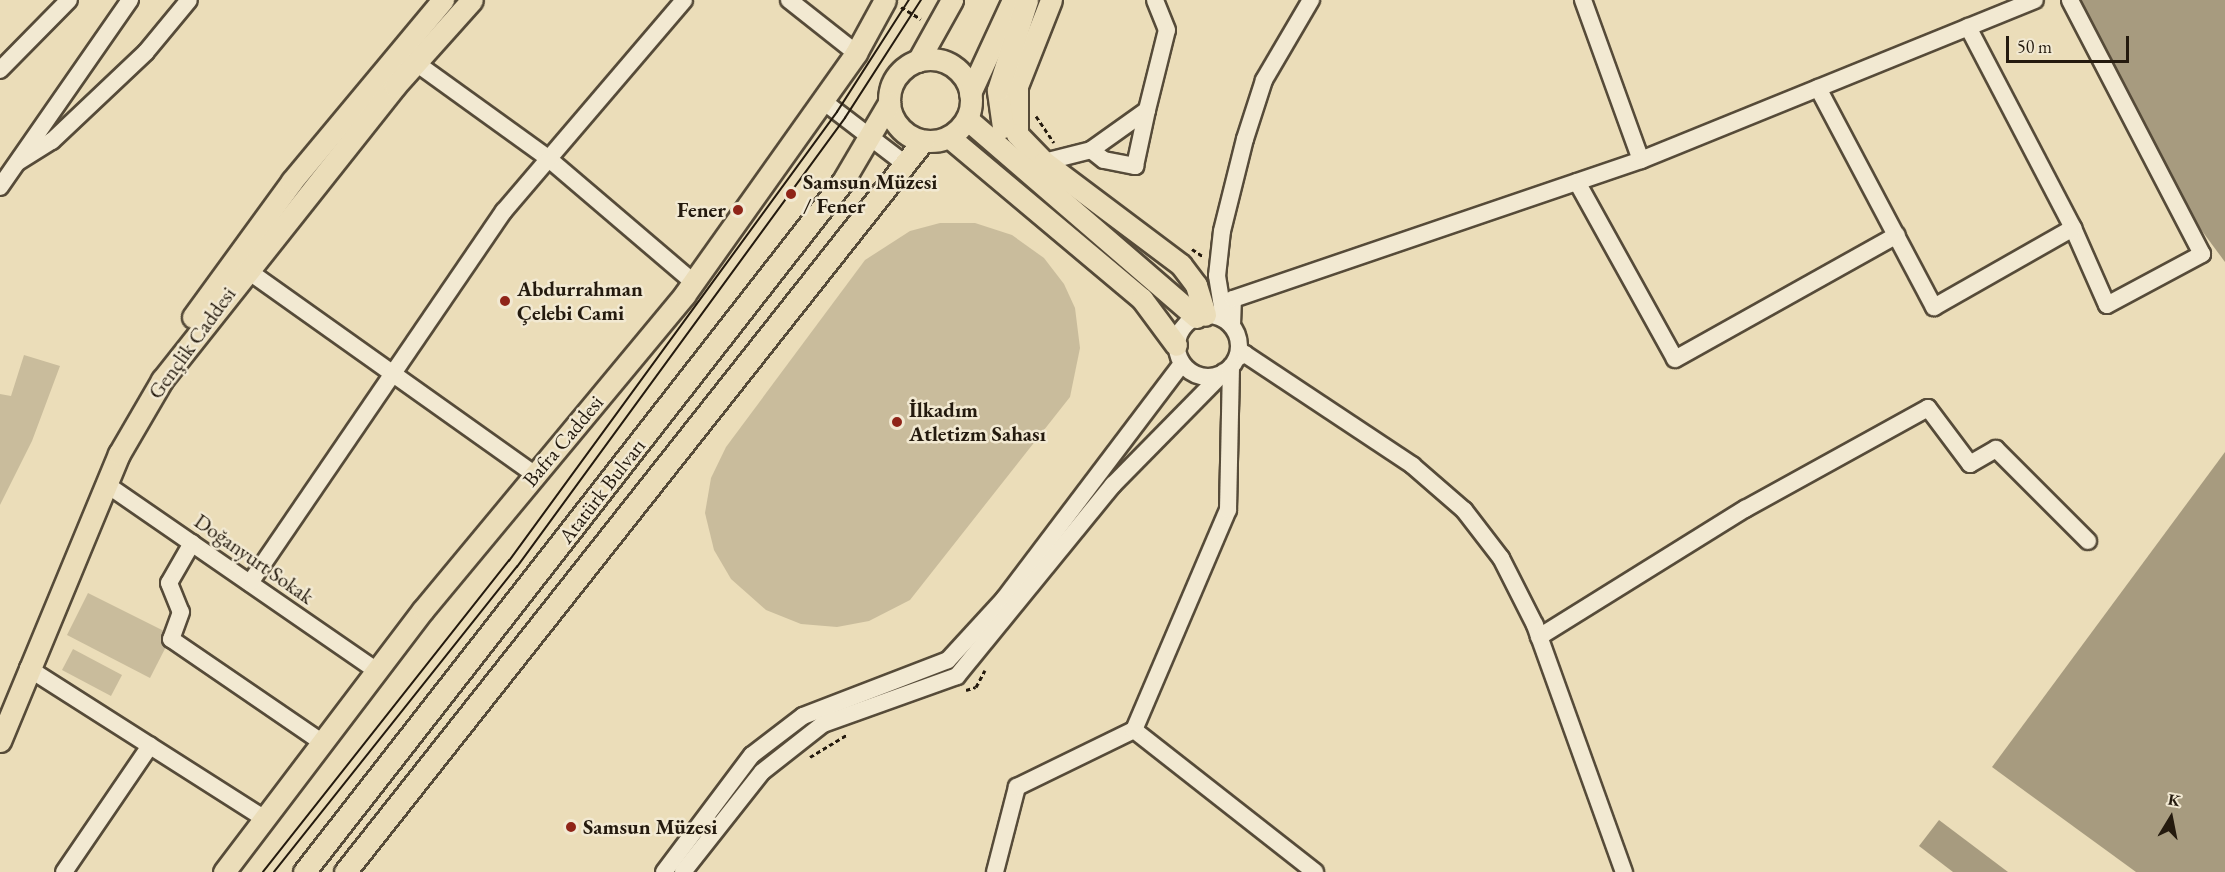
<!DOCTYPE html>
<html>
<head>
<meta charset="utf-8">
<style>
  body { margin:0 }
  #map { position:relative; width:2225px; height:872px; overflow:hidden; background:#ebddb9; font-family:"EB Garamond",serif }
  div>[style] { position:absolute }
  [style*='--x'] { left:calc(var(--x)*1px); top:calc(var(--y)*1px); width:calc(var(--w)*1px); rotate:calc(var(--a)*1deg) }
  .green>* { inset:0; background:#c9bc9c }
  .water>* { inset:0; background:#a79b7f }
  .path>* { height:3px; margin-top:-1.5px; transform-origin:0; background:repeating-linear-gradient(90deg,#241a0e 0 4.5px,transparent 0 7.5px) }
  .roads { filter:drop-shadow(2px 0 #564b39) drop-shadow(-2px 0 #564b39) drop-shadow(0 2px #564b39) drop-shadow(0 -2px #564b39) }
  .minor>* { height:16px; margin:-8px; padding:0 8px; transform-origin:8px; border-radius:8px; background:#f2e9d2 }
  .minor>.ring { margin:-8px; padding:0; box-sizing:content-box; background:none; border:16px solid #f2e9d2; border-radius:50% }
  .major>* { height:21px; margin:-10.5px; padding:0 10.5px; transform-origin:10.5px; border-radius:10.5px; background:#ebddb9 }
  .major>.ring { margin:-10.5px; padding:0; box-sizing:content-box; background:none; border:21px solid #ebddb9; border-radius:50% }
  .tram>* { height:1.5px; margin:-0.75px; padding:0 0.75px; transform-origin:0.75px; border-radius:0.75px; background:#241a0e }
  .dots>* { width:16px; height:16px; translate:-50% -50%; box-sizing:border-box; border:3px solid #f2e9d2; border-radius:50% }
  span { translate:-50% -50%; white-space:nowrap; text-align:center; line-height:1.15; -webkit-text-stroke:5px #f2e9d2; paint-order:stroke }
  .poi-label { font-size:21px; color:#241a0e; font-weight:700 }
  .left { translate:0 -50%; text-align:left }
  .right { translate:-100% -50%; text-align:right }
  .street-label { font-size:21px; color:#241a0e }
  .north { position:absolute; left:2141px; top:788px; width:60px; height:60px; -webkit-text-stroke:4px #f2e9d2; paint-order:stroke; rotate:10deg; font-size:16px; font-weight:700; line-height:24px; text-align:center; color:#241a0e }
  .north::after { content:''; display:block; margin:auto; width:21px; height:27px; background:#241a0e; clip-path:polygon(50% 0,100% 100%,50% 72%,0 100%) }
  .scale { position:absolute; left:2006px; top:36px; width:123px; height:27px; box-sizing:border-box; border:3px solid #241a0e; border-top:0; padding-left:8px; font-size:18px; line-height:21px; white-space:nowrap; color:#241a0e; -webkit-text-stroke:4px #f2e9d2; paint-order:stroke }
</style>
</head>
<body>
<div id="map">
  <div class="green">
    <div style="clip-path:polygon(940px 223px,975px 223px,1012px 235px,1044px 258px,1064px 284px,1075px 308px,1080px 348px,1070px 397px,910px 600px,869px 621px,837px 627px,801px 624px,766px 610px,731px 579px,714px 550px,705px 513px,711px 478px,726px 447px,865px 260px,910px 231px)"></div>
    <div style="clip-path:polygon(24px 355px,60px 366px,32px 441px,0 505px,0 394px,11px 396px)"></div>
    <div style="clip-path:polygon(88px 593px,172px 635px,150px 678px,67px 635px)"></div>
    <div style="clip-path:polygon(73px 649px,122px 675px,111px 696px,62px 670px)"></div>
  </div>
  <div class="water">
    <div style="clip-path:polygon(2081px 0,2225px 0,2225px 262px,2182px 204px)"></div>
    <div style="clip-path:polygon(2225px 452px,2225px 872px,2136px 872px,1992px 767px)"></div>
    <div style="clip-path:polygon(1939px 820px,2008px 872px,1953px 872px,1919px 846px)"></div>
  </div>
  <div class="path">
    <div style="--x:901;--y:7;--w:23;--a:31"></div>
    <div style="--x:1036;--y:116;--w:32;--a:56"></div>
    <div style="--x:1192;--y:249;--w:14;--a:34"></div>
    <div style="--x:966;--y:690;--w:10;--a:-17"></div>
    <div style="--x:976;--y:687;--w:19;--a:-62"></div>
    <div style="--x:810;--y:757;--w:44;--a:-31.2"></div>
  </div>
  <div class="roads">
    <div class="minor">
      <div style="--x:789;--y:0;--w:85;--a:38.3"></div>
      <div style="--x:1583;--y:0;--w:170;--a:70.1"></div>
      <div style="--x:1968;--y:27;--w:227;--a:62.4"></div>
      <div style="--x:2073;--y:228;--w:84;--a:66.2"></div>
      <div style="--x:2107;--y:305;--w:108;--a:-28.2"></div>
      <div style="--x:2202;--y:254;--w:286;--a:-117.5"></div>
      <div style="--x:416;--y:63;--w:164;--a:35.8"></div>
      <div style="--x:549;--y:159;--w:189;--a:40.5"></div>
      <div style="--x:0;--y:70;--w:98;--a:-45.4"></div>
      <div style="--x:1818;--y:88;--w:248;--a:62.1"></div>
      <div style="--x:1934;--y:307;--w:160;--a:-29.6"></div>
      <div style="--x:823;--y:101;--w:103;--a:37.5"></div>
      <div style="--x:1091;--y:150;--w:16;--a:38"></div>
      <div style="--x:1104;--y:160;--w:32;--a:11"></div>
      <div style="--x:1135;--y:166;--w:57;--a:-77.9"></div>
      <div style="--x:18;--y:162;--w:40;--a:-32"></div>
      <div style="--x:52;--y:141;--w:129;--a:-43.4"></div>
      <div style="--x:146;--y:52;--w:67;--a:-50.4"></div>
      <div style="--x:1044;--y:162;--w:49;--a:-14.3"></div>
      <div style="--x:1091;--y:150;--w:69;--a:-35.5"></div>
      <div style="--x:1147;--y:110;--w:82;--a:-76"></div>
      <div style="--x:1167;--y:30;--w:32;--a:-112"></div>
      <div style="--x:1577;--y:182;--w:202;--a:61"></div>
      <div style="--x:1675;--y:359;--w:254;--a:-29.2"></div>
      <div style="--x:0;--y:187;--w:228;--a:-55.2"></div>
      <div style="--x:247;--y:270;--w:354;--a:35.4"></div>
      <div class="ring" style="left:1177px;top:315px;width:46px;height:46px"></div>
      <div style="--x:1224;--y:319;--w:44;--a:-99.2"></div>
      <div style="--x:1217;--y:276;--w:45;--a:-83.7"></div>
      <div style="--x:1222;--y:231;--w:95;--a:-76"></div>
      <div style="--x:1245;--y:139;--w:62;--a:-72.1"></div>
      <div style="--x:1264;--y:80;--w:93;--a:-59.6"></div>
      <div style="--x:1232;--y:326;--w:27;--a:-88"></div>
      <div style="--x:1233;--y:299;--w:431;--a:-18.8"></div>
      <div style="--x:1641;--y:160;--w:425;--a:-22.1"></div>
      <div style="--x:1237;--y:358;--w:9;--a:-27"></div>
      <div style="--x:1245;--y:354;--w:201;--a:33.6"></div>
      <div style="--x:1412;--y:465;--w:69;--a:40.9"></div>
      <div style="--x:1464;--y:510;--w:61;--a:52.4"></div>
      <div style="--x:1501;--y:558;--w:75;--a:63.1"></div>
      <div style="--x:1535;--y:625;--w:263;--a:70.2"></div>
      <div style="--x:106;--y:484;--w:329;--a:34.6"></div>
      <div style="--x:192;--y:543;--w:46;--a:119.9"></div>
      <div style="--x:169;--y:583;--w:31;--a:68"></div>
      <div style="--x:181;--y:612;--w:29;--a:110"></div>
      <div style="--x:171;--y:639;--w:184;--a:34.4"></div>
      <div style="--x:250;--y:583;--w:450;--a:-55.7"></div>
      <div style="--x:504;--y:211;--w:277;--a:-49.5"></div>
      <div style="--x:1539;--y:637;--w:243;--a:-31.9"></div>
      <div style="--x:1745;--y:509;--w:209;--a:-28.9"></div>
      <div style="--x:1928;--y:408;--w:70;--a:53.1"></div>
      <div style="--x:1970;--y:464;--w:30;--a:-30"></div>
      <div style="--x:1996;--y:449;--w:130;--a:45"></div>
      <div style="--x:28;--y:668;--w:281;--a:32.5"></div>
      <div style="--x:1134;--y:730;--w:230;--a:38.1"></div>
      <div style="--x:64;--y:872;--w:153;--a:-55.7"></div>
      <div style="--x:664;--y:872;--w:146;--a:-53.1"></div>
      <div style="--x:752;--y:755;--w:64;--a:-37.4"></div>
      <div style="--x:803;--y:716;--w:155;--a:-21.1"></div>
      <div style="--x:948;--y:660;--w:83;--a:-47.4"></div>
      <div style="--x:1004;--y:599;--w:295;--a:-52.9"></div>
      <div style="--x:683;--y:872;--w:127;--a:-51.7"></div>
      <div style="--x:762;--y:772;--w:78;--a:-38.2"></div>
      <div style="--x:823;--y:724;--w:142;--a:-19.7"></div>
      <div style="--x:957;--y:676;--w:247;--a:-50.8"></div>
      <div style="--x:1113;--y:485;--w:158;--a:-45.5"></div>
      <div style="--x:995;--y:872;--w:88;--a:-75.5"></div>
      <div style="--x:1017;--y:787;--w:130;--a:-26"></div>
      <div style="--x:1134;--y:730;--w:239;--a:-66.9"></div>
      <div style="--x:1228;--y:510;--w:143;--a:-88.8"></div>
    </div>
    <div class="major">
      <div style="--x:1051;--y:0;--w:92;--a:111.6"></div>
      <div style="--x:1017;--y:86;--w:48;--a:90"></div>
      <div style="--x:1017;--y:134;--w:39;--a:46"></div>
      <div style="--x:1044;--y:162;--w:171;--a:36.9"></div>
      <div style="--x:1181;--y:265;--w:25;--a:53"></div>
      <div style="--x:1196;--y:285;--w:31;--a:73"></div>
      <div class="ring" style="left:889px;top:59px;width:61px;height:61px"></div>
      <div style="--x:918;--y:61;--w:70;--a:-60.9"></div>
      <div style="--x:970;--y:93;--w:102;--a:-65.2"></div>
      <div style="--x:967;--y:119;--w:303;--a:40.8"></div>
      <div style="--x:1003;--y:127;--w:37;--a:-98"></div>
      <div style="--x:998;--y:90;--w:95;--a:-72.1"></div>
      <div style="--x:949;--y:137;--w:252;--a:40"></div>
      <div style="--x:1142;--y:299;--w:57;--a:53.5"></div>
      <div style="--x:193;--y:317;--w:168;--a:-53.9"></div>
      <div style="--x:292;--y:181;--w:236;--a:-50.2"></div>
      <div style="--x:0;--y:741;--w:311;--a:-67.5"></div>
      <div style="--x:119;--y:454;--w:86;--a:-59.8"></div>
      <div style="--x:162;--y:380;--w:375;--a:-51.6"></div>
      <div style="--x:395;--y:86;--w:115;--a:-48.2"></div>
      <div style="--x:224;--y:872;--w:329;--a:-52.8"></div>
      <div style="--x:423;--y:610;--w:410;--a:-50.3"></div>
      <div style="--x:685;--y:294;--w:296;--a:-54.6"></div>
      <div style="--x:856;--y:53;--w:60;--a:-61.3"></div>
      <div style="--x:304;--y:872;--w:876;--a:-52.04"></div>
      <div style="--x:843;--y:181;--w:91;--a:-59.5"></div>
      <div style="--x:345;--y:872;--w:932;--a:-51.67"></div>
    </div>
  </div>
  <div class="tram">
    <div style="--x:263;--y:872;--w:397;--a:-51.7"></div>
    <div style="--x:509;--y:561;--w:556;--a:-53.85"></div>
    <div style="--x:837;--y:112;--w:133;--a:-57.3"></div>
    <div style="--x:274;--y:872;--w:390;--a:-51.5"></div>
    <div style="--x:517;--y:567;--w:556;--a:-53.85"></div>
    <div style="--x:845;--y:118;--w:140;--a:-57.2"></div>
  </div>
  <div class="dots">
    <div style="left:791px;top:194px;background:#8f2418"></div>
    <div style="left:738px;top:210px;background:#8f2418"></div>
    <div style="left:505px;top:301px;background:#8f2418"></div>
    <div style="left:897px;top:422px;background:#8f2418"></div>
    <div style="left:571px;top:827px;background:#8f2418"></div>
  </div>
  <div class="poi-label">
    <span class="left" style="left:803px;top:194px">Samsun Müzesi<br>/ Fener</span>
    <span class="right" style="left:726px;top:210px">Fener</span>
    <span class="left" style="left:517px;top:301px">Abdurrahman<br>Çelebi Cami</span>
    <span class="left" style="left:909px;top:422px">İlkadım<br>Atletizm Sahası</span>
    <span class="left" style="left:583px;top:827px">Samsun Müzesi</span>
  </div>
  <div class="street-label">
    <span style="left:192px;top:343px;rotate:-54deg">Gençlik Caddesi</span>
    <span style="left:563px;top:441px;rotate:-50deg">Bafra Caddesi</span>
    <span style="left:602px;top:491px;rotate:-52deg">Atatürk Bulvarı</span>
    <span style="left:254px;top:559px;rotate:35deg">Doğanyurt Sokak</span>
  </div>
  <div class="north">K</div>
  <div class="scale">50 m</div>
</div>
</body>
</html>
